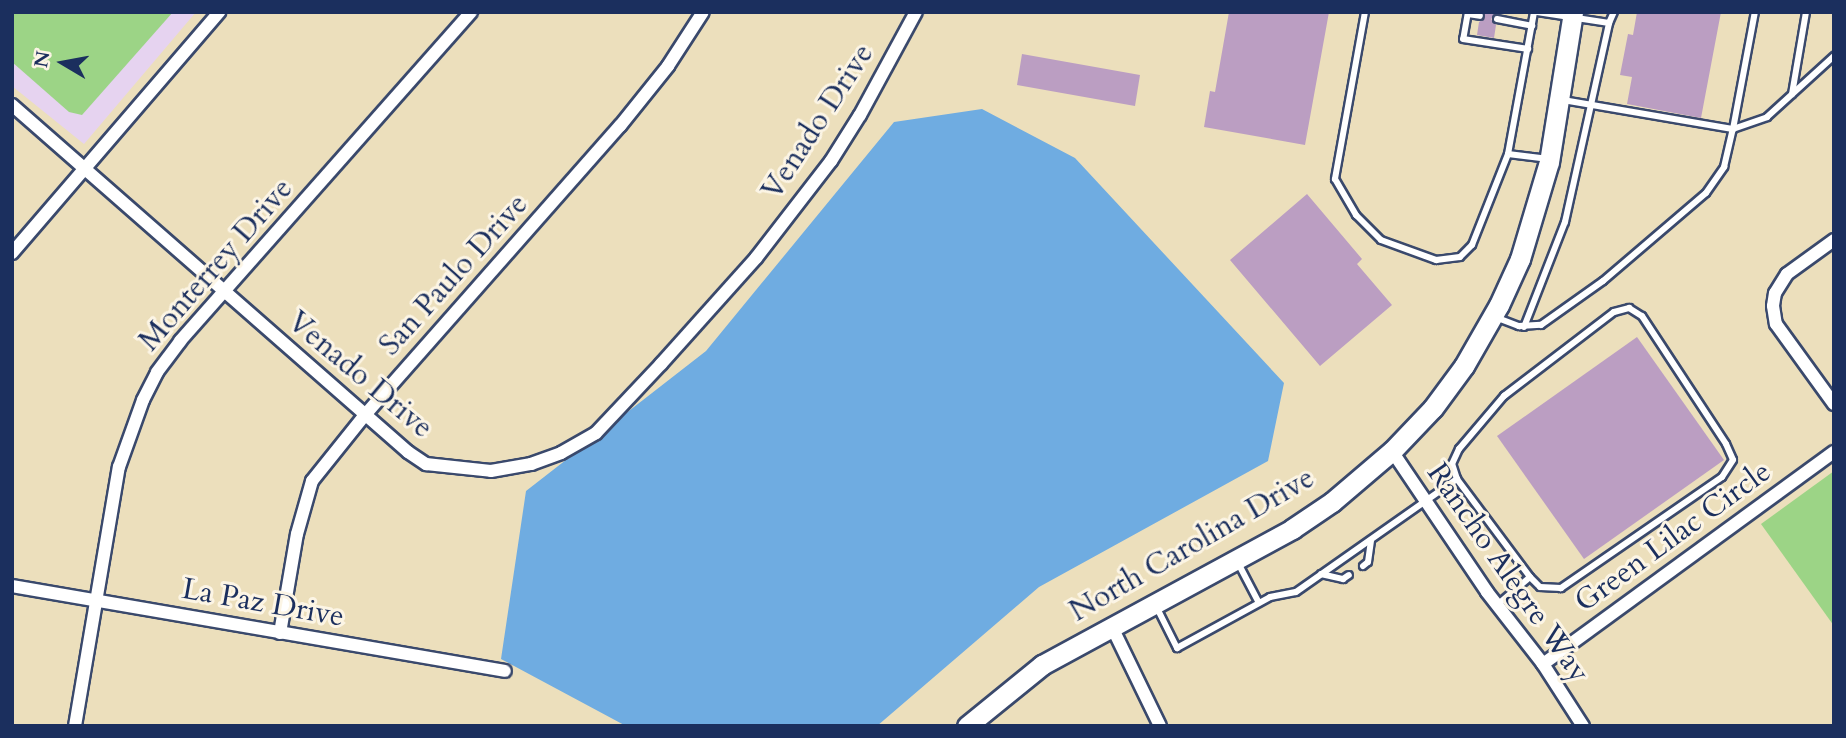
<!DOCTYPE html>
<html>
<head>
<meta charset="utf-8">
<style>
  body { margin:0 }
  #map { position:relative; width:1846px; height:738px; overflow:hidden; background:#ecdfbc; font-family:Cardo,serif }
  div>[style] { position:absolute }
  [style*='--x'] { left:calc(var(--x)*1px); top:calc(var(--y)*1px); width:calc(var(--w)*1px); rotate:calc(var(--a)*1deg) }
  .built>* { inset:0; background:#e6d3f0 }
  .green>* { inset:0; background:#9cd486 }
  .water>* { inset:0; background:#6face1 }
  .building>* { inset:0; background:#bb9ec2 }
  .roads { filter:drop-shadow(2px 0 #3a496c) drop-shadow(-2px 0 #3a496c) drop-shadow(0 2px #3a496c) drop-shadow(0 -2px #3a496c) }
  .lane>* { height:6px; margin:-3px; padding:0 3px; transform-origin:3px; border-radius:3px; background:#fff }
  .street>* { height:12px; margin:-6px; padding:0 6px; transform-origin:6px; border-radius:6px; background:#fff }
  .secondary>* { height:19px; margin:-9.5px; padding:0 9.5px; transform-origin:9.5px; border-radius:9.5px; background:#fff }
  span { translate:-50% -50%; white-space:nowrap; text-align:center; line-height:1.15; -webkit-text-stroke:6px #fcf5e5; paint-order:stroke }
  .street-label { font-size:30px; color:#1b2f5e }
  .frame { position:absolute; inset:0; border:14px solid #1b2f5e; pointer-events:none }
  .north { position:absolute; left:28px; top:28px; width:70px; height:70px; -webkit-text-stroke:5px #fcf5e5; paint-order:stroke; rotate:280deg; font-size:19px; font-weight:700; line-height:28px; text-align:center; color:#1b2f5e }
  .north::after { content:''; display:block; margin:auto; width:24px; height:32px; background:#1b2f5e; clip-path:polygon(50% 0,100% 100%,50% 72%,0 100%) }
</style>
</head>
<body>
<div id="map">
  <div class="built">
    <div style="clip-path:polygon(12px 12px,196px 12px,84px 144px,12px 86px)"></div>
  </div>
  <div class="green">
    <div style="clip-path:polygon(12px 12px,173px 12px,82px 115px,69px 112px,12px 62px)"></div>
    <div style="clip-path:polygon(1834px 471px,1834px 626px,1761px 524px)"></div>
  </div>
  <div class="water">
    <div style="clip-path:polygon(982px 109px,1075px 158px,1284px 383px,1268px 461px,1039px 587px,877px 726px,626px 726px,501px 659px,526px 491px,706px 351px,894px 122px)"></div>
  </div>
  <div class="building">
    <div style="clip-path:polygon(1229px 12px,1329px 12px,1305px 145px,1204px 127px,1210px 91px,1215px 92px)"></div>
    <div style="clip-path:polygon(1484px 12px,1499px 12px,1491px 19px,1496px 25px,1494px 38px,1477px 35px,1479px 22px,1485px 18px)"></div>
    <div style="clip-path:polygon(1637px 12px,1721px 12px,1701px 118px,1627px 104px,1632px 77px,1620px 75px,1628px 34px,1633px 35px)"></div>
    <div style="clip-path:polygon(1022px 54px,1140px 75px,1135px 106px,1017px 85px)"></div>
    <div style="clip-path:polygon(1307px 194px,1362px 259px,1357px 264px,1392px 305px,1320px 366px,1230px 260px)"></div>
    <div style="clip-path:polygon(1637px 337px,1724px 460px,1584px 559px,1497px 436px)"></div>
  </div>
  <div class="roads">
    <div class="lane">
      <div style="--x:1365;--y:12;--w:170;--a:100.2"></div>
      <div style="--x:1335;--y:179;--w:42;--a:59.7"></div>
      <div style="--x:1356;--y:215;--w:35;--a:45"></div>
      <div style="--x:1381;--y:240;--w:59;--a:20"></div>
      <div style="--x:1436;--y:260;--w:24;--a:-7"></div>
      <div style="--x:1460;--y:257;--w:17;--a:-45"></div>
      <div style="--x:1472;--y:245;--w:98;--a:-68.4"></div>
      <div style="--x:1508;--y:154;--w:39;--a:7"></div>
      <div style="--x:1468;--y:12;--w:27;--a:100"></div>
      <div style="--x:1463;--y:39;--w:66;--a:8.7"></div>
      <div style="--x:1537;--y:12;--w:73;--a:8.7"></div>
      <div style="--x:1609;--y:23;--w:12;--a:-66"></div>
      <div style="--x:1468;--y:14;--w:12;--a:9"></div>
      <div style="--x:1497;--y:19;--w:36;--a:11"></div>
      <div style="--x:1792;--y:94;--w:83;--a:-80.3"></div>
      <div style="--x:1563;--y:100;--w:172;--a:9.7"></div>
      <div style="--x:1733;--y:129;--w:119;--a:-79.4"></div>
      <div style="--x:1508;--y:154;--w:144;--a:-79.6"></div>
      <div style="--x:1495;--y:317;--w:26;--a:21"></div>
      <div style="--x:1519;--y:326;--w:22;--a:-3"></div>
      <div style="--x:1541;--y:325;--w:76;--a:-35.4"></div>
      <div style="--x:1603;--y:281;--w:135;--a:-40.5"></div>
      <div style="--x:1706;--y:193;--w:32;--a:-55"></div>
      <div style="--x:1724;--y:167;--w:39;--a:-77"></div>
      <div style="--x:1733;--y:129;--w:36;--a:-19"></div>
      <div style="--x:1767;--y:117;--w:91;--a:-42.3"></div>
      <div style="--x:1524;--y:327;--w:113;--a:-68.7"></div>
      <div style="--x:1565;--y:222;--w:204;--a:-77.5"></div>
      <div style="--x:1237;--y:561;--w:47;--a:62.4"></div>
      <div style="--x:1363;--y:566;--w:6;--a:-39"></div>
      <div style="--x:1368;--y:562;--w:22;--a:-82"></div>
      <div style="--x:1321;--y:574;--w:23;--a:13"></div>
      <div style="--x:1343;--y:579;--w:7;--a:-34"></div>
      <div style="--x:1497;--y:605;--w:43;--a:-40.3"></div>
      <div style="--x:1157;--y:608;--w:45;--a:63.4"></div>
      <div style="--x:1177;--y:648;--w:106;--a:-28.7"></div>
      <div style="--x:1270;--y:597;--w:26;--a:-11"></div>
      <div style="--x:1296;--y:592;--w:197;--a:-35.1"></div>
      <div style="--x:1457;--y:479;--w:16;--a:-108"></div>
      <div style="--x:1452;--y:464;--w:17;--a:-65"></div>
      <div style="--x:1459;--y:449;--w:70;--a:-49.7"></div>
      <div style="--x:1504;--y:396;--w:138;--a:-37.4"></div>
      <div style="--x:1614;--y:312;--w:16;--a:-15"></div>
      <div style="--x:1629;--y:308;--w:15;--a:32"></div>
      <div style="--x:1642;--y:316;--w:153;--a:56.7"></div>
      <div style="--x:1726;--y:444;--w:17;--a:66"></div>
      <div style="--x:1733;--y:460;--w:20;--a:123"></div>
      <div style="--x:1722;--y:477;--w:196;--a:145.4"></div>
      <div style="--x:1561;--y:588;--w:21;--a:-177"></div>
      <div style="--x:1540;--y:587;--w:14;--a:-135"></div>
      <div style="--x:1530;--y:577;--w:122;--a:-126.7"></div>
    </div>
    <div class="street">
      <div style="--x:12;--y:105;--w:527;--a:41.23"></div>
      <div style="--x:408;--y:452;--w:22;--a:34"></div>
      <div style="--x:426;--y:464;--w:65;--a:6.1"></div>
      <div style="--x:491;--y:471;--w:41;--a:-9.9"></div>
      <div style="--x:531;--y:464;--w:32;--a:-20"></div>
      <div style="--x:561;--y:453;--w:40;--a:-29.7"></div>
      <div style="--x:596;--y:433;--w:95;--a:-46.7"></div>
      <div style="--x:661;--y:364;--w:142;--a:-48.1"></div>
      <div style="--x:756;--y:258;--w:123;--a:-52.3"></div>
      <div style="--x:831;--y:161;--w:54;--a:-57.8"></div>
      <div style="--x:860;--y:115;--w:117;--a:-61.5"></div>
      <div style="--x:1834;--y:240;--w:58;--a:144.1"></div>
      <div style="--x:1787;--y:274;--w:22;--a:122"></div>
      <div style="--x:1775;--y:293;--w:13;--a:99"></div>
      <div style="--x:1773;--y:306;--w:18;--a:81"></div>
      <div style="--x:1776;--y:324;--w:99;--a:54.1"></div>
      <div style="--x:12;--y:253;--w:318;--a:-49.3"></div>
      <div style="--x:1392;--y:451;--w:170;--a:56"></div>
      <div style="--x:1487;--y:592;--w:91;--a:52.1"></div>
      <div style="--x:1543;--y:664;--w:74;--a:57.2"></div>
      <div style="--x:12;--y:586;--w:500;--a:9.78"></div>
      <div style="--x:1111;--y:625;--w:112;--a:64.1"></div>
      <div style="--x:280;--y:633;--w:100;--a:-80.3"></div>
      <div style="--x:297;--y:534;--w:55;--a:-74.2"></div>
      <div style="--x:312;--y:481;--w:83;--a:-51.3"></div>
      <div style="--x:364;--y:416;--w:387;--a:-48.6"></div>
      <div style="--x:620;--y:126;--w:77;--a:-51.3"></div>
      <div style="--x:668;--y:66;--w:64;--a:-57.1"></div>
      <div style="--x:1543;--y:664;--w:360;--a:-36.1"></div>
      <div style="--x:75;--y:726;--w:263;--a:-80.4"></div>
      <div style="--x:119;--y:467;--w:71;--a:-70.3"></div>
      <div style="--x:143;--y:400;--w:31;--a:-63"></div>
      <div style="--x:157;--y:372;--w:39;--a:-53"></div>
      <div style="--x:180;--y:341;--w:439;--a:-48.5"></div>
    </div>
    <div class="secondary">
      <div style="--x:967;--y:726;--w:97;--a:-39.1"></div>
      <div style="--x:1042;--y:665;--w:285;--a:-28.5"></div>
      <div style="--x:1292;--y:529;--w:48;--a:-34"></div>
      <div style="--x:1332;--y:502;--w:79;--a:-40.4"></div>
      <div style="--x:1392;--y:451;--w:59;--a:-46.4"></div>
      <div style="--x:1433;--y:408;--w:52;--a:-53.6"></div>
      <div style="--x:1464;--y:366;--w:70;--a:-60.2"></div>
      <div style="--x:1499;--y:305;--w:51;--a:-65.5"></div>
      <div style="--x:1520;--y:259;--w:101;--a:-73.4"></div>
      <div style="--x:1549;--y:162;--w:152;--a:-80.9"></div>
    </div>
  </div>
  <div class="street-label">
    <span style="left:818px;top:122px;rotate:-57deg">Venado Drive</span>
    <span style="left:216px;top:265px;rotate:-49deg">Monterrey Drive</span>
    <span style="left:454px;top:275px;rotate:-48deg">San Paulo Drive</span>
    <span style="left:360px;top:375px;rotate:40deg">Venado Drive</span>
    <span style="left:1673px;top:537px;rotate:-36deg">Green Lilac Circle</span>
    <span style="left:1192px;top:545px;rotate:-30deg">North Carolina Drive</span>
    <span style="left:1508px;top:573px;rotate:55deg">Rancho Alegre Way</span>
    <span style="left:263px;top:603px;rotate:10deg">La Paz Drive</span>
  </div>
  <div class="frame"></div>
  <div class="north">N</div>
</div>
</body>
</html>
